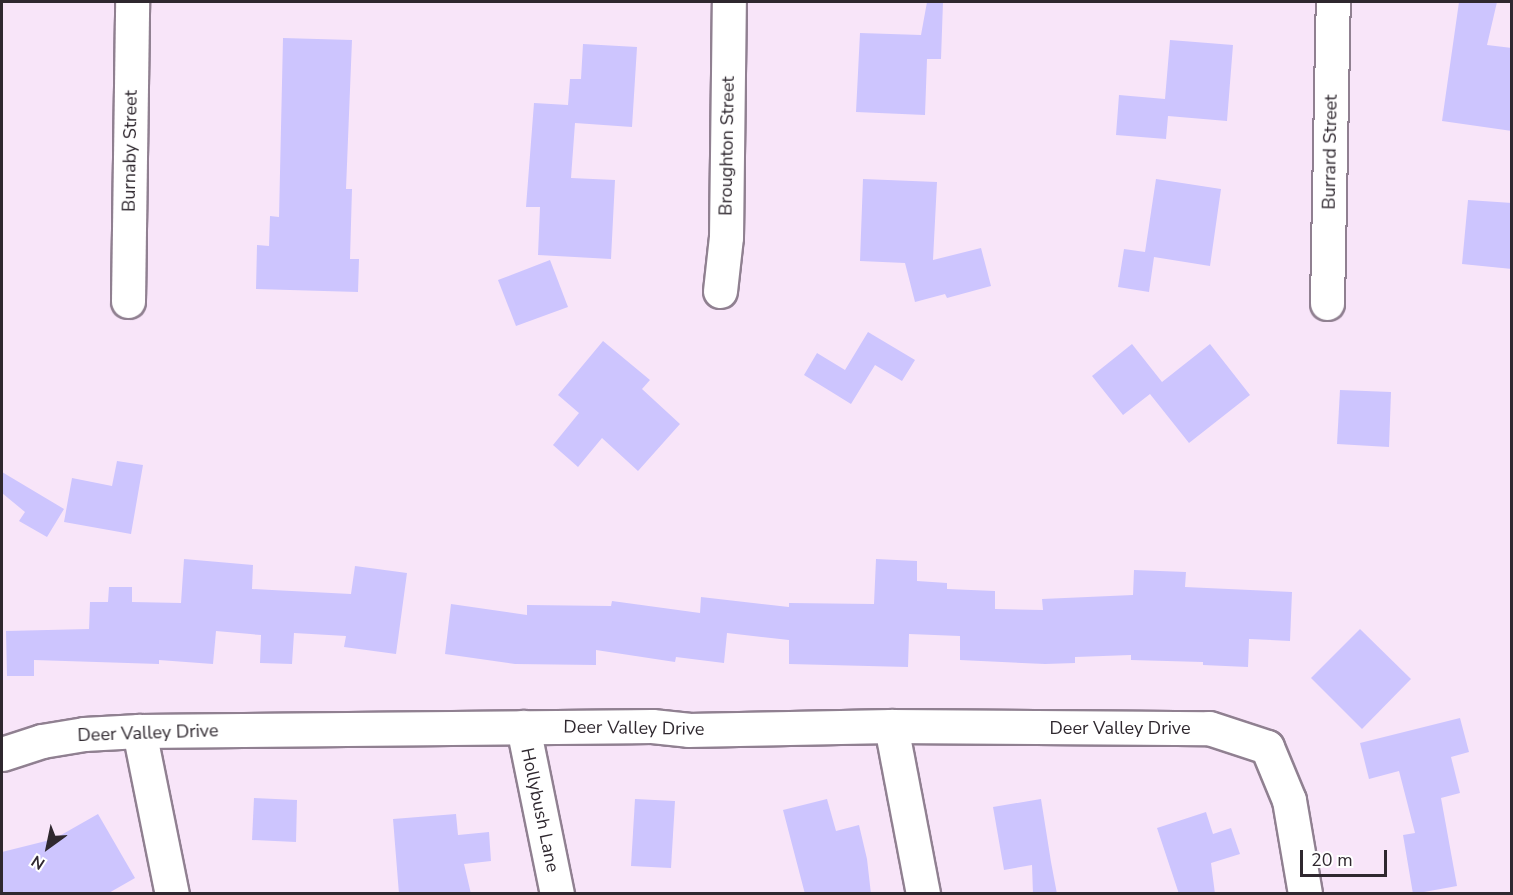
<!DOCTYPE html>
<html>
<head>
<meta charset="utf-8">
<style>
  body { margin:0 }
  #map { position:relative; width:1513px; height:895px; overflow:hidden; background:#f8e5f9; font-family:"Nunito Sans",sans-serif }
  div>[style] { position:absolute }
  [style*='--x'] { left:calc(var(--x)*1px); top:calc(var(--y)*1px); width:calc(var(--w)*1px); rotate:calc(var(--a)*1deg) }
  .building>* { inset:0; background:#cdc5fe }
  .roads { filter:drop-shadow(2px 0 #908091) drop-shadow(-2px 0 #908091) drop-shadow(0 2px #908091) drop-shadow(0 -2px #908091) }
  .minor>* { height:33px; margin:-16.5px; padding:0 16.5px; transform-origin:16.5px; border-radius:16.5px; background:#fff }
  span { translate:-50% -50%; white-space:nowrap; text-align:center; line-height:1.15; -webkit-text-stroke:4.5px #fff; paint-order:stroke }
  .street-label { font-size:18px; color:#2f282f }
  .frame { position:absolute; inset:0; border:3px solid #2f282f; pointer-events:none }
  .north { position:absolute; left:18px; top:817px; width:60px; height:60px; -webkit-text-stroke:4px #fff; paint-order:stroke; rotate:213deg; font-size:16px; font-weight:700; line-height:24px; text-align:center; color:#2f282f }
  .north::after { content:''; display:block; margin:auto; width:21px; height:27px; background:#2f282f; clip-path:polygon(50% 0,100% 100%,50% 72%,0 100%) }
  .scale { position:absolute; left:1300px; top:850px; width:87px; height:27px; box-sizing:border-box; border:3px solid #2f282f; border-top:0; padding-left:8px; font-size:18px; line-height:21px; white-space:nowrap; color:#2f282f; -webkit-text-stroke:4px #fff; paint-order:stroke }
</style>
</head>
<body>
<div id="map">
  <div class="building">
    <div style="clip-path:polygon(927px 2px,943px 2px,941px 59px,927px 59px,925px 115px,856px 112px,860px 33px,921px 35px)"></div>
    <div style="clip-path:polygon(1459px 2px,1497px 2px,1487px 45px,1512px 48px,1512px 131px,1442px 121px)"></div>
    <div style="clip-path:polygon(283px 38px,352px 40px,346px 189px,352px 189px,350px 259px,359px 259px,358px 292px,256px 289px,257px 245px,269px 246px,270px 216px,279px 217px)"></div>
    <div style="clip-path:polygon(1170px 40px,1233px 45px,1227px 121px,1168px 116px,1166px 139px,1116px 135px,1119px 95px,1165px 99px)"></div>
    <div style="clip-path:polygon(583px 44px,637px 47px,632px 127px,575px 123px,571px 178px,615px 180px,611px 259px,538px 255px,540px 207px,526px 207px,534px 103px,568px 105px,570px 79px,581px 79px)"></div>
    <div style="clip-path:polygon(863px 179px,937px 182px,933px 260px,981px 248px,991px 286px,947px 298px,945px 294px,915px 302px,905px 263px,860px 261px)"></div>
    <div style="clip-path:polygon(1156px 179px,1221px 189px,1210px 266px,1154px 257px,1149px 292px,1118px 287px,1124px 249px,1145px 252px)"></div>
    <div style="clip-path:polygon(1468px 200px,1512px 203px,1512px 269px,1462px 264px)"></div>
    <div style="clip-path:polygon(550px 260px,568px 307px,516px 326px,498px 280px)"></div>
    <div style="clip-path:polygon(868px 332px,915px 360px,902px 381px,875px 365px,851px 404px,804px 375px,817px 353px,845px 370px)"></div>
    <div style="clip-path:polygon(603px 341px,650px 380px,642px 389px,680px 424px,638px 471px,602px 438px,578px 467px,553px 445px,579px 413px,558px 395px)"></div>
    <div style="clip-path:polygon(1132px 344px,1162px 382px,1210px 344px,1250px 395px,1189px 443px,1150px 394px,1123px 415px,1092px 376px)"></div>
    <div style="clip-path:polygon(1340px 390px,1391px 392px,1389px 447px,1337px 444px)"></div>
    <div style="clip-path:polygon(117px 461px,143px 465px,131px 534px,64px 522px,72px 478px,112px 486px)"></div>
    <div style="clip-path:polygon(2px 472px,64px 509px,47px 537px,19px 521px,25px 512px,2px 493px)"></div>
    <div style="clip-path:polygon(184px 559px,253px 565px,252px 589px,272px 590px,351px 594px,355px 566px,407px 573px,396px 654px,344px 647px,346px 636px,294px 633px,292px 664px,260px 663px,261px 635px,216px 631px,213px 664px,159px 660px,159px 664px,34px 660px,34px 676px,7px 676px,6px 631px,89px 629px,90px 602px,108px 602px,109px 587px,132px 587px,132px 602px,181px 603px)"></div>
    <div style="clip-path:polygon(876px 559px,917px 561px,917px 581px,947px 583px,947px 589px,995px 591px,995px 609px,1043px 610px,1042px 599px,1133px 595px,1134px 570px,1186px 572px,1185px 587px,1292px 592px,1290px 641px,1249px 639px,1248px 667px,1203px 665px,1203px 662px,1131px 660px,1131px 655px,1075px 657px,1075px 663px,1045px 664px,960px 660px,960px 636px,909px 634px,908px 667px,789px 664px,789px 640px,727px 633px,724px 663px,676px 657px,675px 662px,596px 650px,596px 665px,515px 664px,445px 654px,451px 604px,527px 615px,527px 605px,611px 606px,612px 601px,700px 613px,701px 597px,789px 607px,789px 603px,874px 604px)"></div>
    <div style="clip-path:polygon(1360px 629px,1411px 679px,1362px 729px,1311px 678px)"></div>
    <div style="clip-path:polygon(1460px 718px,1469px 752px,1451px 757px,1460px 793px,1441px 798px,1457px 886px,1413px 894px,1403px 835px,1415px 833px,1399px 771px,1369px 779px,1360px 743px)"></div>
    <div style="clip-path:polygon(254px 798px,297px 800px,296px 842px,252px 840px)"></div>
    <div style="clip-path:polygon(635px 799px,675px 801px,671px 868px,631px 866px)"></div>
    <div style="clip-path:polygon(827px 799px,836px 831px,859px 825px,867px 859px,871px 894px,805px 894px,783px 810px)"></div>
    <div style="clip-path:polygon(1041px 799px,1051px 862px,1057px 894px,1033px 894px,1032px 865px,1004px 870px,993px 807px)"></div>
    <div style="clip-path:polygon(1206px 812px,1213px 834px,1231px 828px,1240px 854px,1211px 863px,1215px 894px,1179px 894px,1157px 828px)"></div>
    <div style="clip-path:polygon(98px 814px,135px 878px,107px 894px,2px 894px,2px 852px,54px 839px)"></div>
    <div style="clip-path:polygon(456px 814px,458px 835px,489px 832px,491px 861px,464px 864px,471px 894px,399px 894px,393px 819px)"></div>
  </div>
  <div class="roads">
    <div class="minor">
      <div style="--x:720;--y:291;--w:54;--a:-83.7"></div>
      <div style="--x:726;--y:237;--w:235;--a:-89.3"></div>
      <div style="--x:128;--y:301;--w:299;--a:-89.2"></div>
      <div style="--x:1327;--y:303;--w:301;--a:-88.9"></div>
      <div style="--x:891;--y:726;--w:171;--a:79.2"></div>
      <div style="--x:523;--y:727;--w:170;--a:78.5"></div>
      <div style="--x:139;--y:731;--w:166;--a:78.6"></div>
      <div style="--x:2;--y:754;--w:42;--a:-18"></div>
      <div style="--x:42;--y:741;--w:43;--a:-9.5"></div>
      <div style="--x:84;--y:734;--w:55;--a:-3.1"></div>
      <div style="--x:139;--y:731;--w:513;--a:-0.56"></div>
      <div style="--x:652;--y:726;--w:36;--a:6"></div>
      <div style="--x:688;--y:730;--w:203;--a:-1.1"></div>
      <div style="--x:891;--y:726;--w:318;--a:0.4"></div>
      <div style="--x:1209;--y:728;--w:61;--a:18.1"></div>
      <div style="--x:1267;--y:747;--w:57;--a:67.5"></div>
      <div style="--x:1289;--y:800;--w:95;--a:80.3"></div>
    </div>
  </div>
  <div class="street-label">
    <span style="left:727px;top:146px;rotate:-89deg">Broughton Street</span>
    <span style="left:130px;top:151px;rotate:-89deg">Burnaby Street</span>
    <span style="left:1330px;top:152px;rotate:-89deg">Burrard Street</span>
    <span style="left:634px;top:728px;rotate:1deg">Deer Valley Drive</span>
    <span style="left:1120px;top:728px">Deer Valley Drive</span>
    <span style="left:148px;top:733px;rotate:-2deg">Deer Valley Drive</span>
    <span style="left:540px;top:810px;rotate:78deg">Hollybush Lane</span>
  </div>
  <div class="frame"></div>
  <div class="north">N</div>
  <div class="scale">20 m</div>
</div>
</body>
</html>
